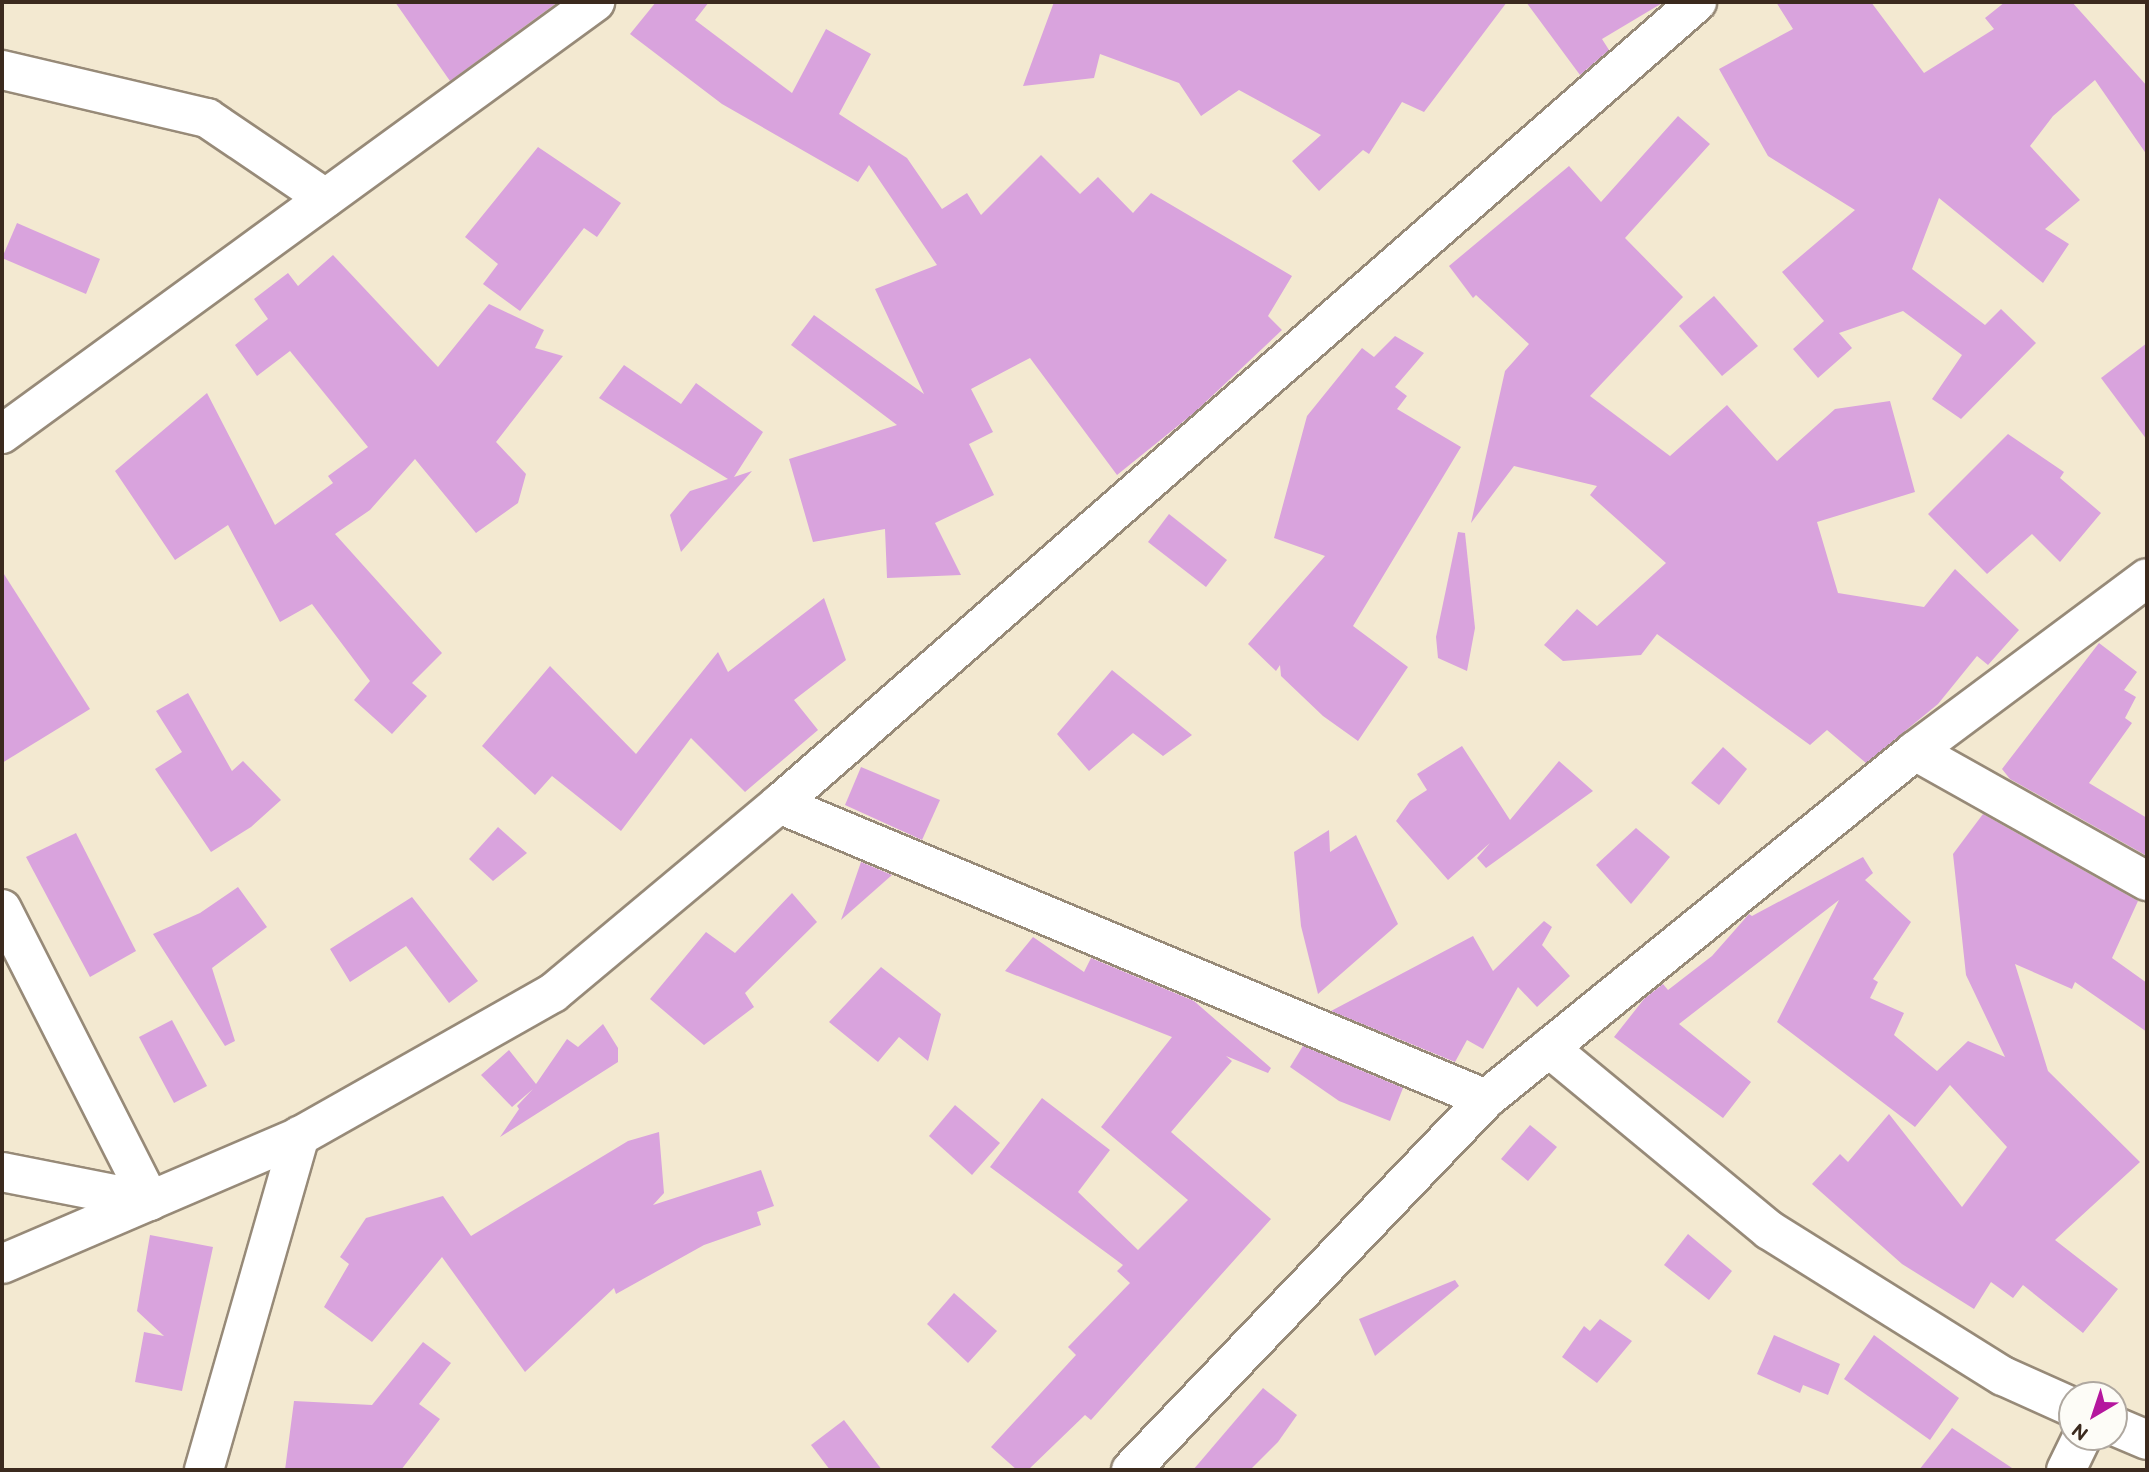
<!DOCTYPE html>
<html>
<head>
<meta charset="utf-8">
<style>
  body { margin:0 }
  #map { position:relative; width:2149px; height:1472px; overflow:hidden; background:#f3e9d1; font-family:"Balsamiq Sans",sans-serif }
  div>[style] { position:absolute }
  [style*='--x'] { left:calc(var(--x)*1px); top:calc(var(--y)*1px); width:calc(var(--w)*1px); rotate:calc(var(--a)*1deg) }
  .building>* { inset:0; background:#d9a3dd }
  .roads { filter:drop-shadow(2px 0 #978a78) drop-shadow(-2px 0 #978a78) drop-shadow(0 2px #978a78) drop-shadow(0 -2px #978a78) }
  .minor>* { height:38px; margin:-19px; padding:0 19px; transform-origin:19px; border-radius:19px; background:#fff }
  span { translate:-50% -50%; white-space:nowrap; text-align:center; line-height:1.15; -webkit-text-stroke:5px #fdfcf7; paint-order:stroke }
  .frame { position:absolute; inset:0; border:4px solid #3b2a1e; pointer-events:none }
  .north { position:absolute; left:2058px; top:1381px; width:70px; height:70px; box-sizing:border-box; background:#fdfcf7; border:2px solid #afa8a0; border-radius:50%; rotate:219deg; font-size:19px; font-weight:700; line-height:28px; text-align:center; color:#3b2a1e }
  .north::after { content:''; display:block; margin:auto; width:24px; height:32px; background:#b5179e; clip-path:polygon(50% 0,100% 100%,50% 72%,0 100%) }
</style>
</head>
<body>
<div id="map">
  <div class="building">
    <div style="clip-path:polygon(395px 2px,558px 2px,450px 81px)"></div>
    <div style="clip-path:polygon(656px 2px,709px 2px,695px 20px,792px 93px,826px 29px,871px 54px,839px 114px,907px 158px,942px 209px,967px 193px,981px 215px,1041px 155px,1080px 194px,1098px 177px,1133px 213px,1151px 193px,1292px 276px,1268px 316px,1282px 330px,1195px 412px,1117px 475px,1030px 358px,971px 389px,993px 432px,969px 444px,994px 495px,935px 523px,961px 575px,887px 578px,885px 529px,813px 542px,789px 459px,897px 425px,791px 345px,814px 315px,924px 394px,875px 289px,937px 265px,869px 165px,858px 182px,722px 104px,630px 34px)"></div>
    <div style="clip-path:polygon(1054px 2px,1507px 2px,1424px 112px,1402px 102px,1369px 154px,1363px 150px,1319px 191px,1292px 161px,1321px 135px,1239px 90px,1201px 116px,1179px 83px,1100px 54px,1094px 78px,1023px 86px)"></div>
    <div style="clip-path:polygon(1526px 2px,1664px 2px,1602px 39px,1609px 50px,1580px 75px)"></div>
    <div style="clip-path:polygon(1776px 2px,1871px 2px,1924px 73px,1994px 29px,1985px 18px,2005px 2px,2072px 2px,2147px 86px,2147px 155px,2095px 80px,2053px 116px,2030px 146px,2080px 200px,2045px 229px,2069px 244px,2043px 283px,1939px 198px,1912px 269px,1985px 325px,2001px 309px,2036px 343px,1961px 419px,1932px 399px,1962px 355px,1903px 311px,1839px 333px,1852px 348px,1818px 378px,1793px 349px,1824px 321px,1782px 272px,1855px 210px,1768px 156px,1719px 69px,1793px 29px)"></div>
    <div style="clip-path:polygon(1678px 116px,1710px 144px,1625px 238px,1683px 297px,1590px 396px,1670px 456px,1727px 405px,1777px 461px,1835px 409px,1890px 401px,1915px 492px,1817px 522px,1838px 593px,1924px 607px,1955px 569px,2019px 630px,1988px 665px,1977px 656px,1938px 704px,1866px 763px,1827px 730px,1810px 745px,1657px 634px,1641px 655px,1563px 661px,1544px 645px,1577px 609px,1597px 626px,1666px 563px,1590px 495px,1597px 486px,1514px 466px,1471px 523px,1505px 371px,1529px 344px,1476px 295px,1473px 298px,1449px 266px,1569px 166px,1601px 202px)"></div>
    <div style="clip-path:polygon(538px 147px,621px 203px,597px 237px,584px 228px,520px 311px,483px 284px,498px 264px,465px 237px)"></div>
    <div style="clip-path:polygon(17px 223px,100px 259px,86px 294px,2px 258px)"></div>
    <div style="clip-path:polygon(333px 255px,438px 367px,489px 304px,544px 330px,535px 348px,563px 356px,496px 442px,526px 474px,518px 503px,476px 533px,415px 459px,370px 510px,335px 534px,442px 653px,412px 683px,427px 696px,392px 734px,354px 700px,370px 681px,312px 604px,280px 622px,228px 525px,175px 560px,115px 471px,207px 393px,275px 525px,333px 483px,328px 476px,368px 447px,290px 351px,257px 376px,235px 345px,268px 319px,254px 299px,288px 273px,298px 286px)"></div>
    <div style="clip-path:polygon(1714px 296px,1758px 346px,1722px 376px,1679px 326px)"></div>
    <div style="clip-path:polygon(1395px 336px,1424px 353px,1395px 387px,1407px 396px,1397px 409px,1461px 447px,1353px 626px,1408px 667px,1358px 741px,1323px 716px,1281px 676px,1280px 665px,1276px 671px,1248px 644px,1325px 556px,1274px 538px,1307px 416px,1362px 348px,1374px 357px)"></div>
    <div style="clip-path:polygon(2147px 343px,2147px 440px,2101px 378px)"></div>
    <div style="clip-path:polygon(624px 365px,681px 404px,696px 383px,763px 432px,734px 477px,752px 471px,681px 552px,670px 515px,690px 491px,728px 479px,599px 398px)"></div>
    <div style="clip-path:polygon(2008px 434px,2064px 472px,2060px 478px,2101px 513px,2060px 562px,2032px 534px,1987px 574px,1928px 514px)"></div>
    <div style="clip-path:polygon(1169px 514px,1227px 560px,1206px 587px,1148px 542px)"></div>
    <div style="clip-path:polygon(1458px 532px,1465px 533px,1475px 628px,1467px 671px,1438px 658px,1436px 637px)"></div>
    <div style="clip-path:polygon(2px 571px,90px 709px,2px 763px)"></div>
    <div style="clip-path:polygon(824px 598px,846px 660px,794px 700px,818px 730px,745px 792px,691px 738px,621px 831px,552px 776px,535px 795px,482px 746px,550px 666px,636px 754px,718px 652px,728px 672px)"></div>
    <div style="clip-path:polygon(2099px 643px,2137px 672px,2124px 690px,2136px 697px,2125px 718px,2132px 723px,2089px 783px,2147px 818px,2147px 856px,2010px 779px,2002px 769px)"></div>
    <div style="clip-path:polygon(1112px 670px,1192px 735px,1163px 756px,1133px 733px,1089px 771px,1057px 734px)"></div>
    <div style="clip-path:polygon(188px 693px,232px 771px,243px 761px,281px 800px,251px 827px,211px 852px,155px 769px,182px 752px,156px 711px)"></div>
    <div style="clip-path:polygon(1462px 746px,1510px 820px,1559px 761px,1593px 791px,1486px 868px,1477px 858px,1490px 843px,1448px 880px,1396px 821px,1410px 801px,1427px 790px,1417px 774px)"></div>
    <div style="clip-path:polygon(1723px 747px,1747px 769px,1719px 805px,1691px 783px)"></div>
    <div style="clip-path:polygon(861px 767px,940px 800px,922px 840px,845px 805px)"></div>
    <div style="clip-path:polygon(1983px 814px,2138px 901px,2112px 958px,2147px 983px,2147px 1032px,2075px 982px,2072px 989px,2015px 964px,2048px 1071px,2140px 1162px,2055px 1240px,2118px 1289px,2083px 1333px,2023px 1285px,2013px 1298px,1991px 1282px,1974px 1309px,1902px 1264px,1812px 1184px,1840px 1154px,1848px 1162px,1889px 1114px,1962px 1207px,2007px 1147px,1950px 1085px,1915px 1127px,1777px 1022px,1839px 900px,1679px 1024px,1751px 1082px,1723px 1118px,1614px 1037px,1644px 999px,1663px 984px,1668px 990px,1712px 956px,1749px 914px,1752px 916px,1863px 857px,1873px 873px,1865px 880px,1911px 922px,1873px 979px,1878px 982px,1870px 998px,1904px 1013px,1894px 1035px,1937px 1071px,1968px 1041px,2005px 1057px,1966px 975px,1953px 854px)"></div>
    <div style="clip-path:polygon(498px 827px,527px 853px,493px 881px,469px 859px)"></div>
    <div style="clip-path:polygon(1636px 828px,1670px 857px,1631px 904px,1596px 865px)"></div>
    <div style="clip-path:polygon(1329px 830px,1330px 852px,1356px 835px,1398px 924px,1318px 994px,1301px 926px,1294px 852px)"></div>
    <div style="clip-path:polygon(76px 833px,136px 951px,90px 977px,26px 857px)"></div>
    <div style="clip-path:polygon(861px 862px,892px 875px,841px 920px)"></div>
    <div style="clip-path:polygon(238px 887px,267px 927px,212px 968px,235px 1041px,225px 1046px,153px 934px,200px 913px)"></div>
    <div style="clip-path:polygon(792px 893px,817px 922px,745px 993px,754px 1007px,704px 1045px,650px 999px,706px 932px,735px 953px)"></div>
    <div style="clip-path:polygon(412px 897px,478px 981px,449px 1003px,406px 946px,350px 982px,330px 949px)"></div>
    <div style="clip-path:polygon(1544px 921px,1552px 927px,1542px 945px,1570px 976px,1537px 1007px,1518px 987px,1483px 1049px,1467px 1040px,1455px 1062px,1331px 1011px,1473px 936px,1493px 971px)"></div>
    <div style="clip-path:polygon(1033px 937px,1084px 972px,1091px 958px,1194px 1001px,1271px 1068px,1268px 1073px,1226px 1056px,1232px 1061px,1171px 1132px,1271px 1219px,1091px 1420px,1085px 1415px,1028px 1470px,1017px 1470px,991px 1447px,1076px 1355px,1068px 1347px,1130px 1283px,1117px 1271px,1123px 1265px,990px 1167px,1042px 1098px,1110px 1150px,1078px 1192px,1138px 1250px,1188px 1200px,1101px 1127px,1172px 1037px,1005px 971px)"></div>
    <div style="clip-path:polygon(881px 967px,941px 1014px,928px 1061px,899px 1037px,878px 1062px,829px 1022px)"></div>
    <div style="clip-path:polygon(172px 1020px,207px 1086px,174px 1103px,139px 1037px)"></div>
    <div style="clip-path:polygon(603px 1024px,618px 1048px,618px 1062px,500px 1137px,519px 1109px,517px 1106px,533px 1089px,512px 1107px,481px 1075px,509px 1050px,536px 1084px,567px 1039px,578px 1047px)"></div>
    <div style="clip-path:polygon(1303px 1046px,1403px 1088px,1390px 1121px,1339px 1101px,1290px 1067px)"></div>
    <div style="clip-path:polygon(955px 1105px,1000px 1143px,972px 1175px,929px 1136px)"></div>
    <div style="clip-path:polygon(1530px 1125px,1557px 1147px,1528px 1181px,1501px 1159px)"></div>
    <div style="clip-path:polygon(659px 1132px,664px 1193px,653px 1205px,761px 1170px,774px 1206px,757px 1212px,761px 1225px,704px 1245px,616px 1294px,614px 1288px,525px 1372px,442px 1257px,372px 1342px,324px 1307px,349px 1264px,340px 1257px,366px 1218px,443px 1196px,471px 1236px,628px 1141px)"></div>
    <div style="clip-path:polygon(1688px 1234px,1732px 1271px,1709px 1300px,1664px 1265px)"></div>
    <div style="clip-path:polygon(150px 1235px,213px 1247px,182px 1391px,135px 1382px,144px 1332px,164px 1336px,137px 1311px)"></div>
    <div style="clip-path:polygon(1455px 1280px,1459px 1286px,1375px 1356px,1359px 1319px)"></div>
    <div style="clip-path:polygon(954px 1293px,997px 1331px,968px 1363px,927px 1324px)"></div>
    <div style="clip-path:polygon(1600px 1319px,1632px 1341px,1597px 1383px,1562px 1357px,1584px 1326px,1590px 1331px)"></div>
    <div style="clip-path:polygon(1774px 1335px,1840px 1364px,1828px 1395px,1803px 1385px,1800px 1393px,1757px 1374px)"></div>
    <div style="clip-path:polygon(1874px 1335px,1959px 1398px,1930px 1440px,1844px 1379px)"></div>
    <div style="clip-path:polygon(423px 1342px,451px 1363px,419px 1404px,440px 1419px,401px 1470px,285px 1470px,294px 1401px,372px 1405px)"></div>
    <div style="clip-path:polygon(1263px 1388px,1297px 1415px,1278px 1442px,1250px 1470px,1193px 1470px)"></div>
    <div style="clip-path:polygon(844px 1420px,882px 1470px,830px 1470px,811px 1445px)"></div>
    <div style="clip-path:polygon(1952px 1428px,2015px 1470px,1919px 1470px)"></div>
  </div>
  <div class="roads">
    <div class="minor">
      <div style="--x:2;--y:70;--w:211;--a:13.2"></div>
      <div style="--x:207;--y:118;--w:143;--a:34.1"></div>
      <div style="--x:2;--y:434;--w:734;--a:-36.07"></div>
      <div style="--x:1915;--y:751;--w:266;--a:29.3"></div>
      <div style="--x:779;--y:804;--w:766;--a:22.65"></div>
      <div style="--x:2;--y:909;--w:327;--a:63.1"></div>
      <div style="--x:1549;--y:1048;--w:286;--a:39.6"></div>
      <div style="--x:1769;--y:1230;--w:276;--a:32"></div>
      <div style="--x:2003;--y:1376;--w:76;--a:24.2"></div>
      <div style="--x:2;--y:1172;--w:151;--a:11.1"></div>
      <div style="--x:2;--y:1264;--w:324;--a:-23.2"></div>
      <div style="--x:300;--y:1136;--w:291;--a:-29.5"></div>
      <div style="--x:553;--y:993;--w:295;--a:-39.9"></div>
      <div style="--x:779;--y:804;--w:1219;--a:-41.14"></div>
      <div style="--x:2114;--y:1426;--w:36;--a:23"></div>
      <div style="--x:204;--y:1470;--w:348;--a:-74"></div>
      <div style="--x:1131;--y:1470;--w:513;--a:-46.26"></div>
      <div style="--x:1486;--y:1099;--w:552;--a:-39.05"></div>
      <div style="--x:1915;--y:751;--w:289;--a:-36.7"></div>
      <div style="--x:2066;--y:1470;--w:37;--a:-64"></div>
    </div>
  </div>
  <div class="frame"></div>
  <div class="north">N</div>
</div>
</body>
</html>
